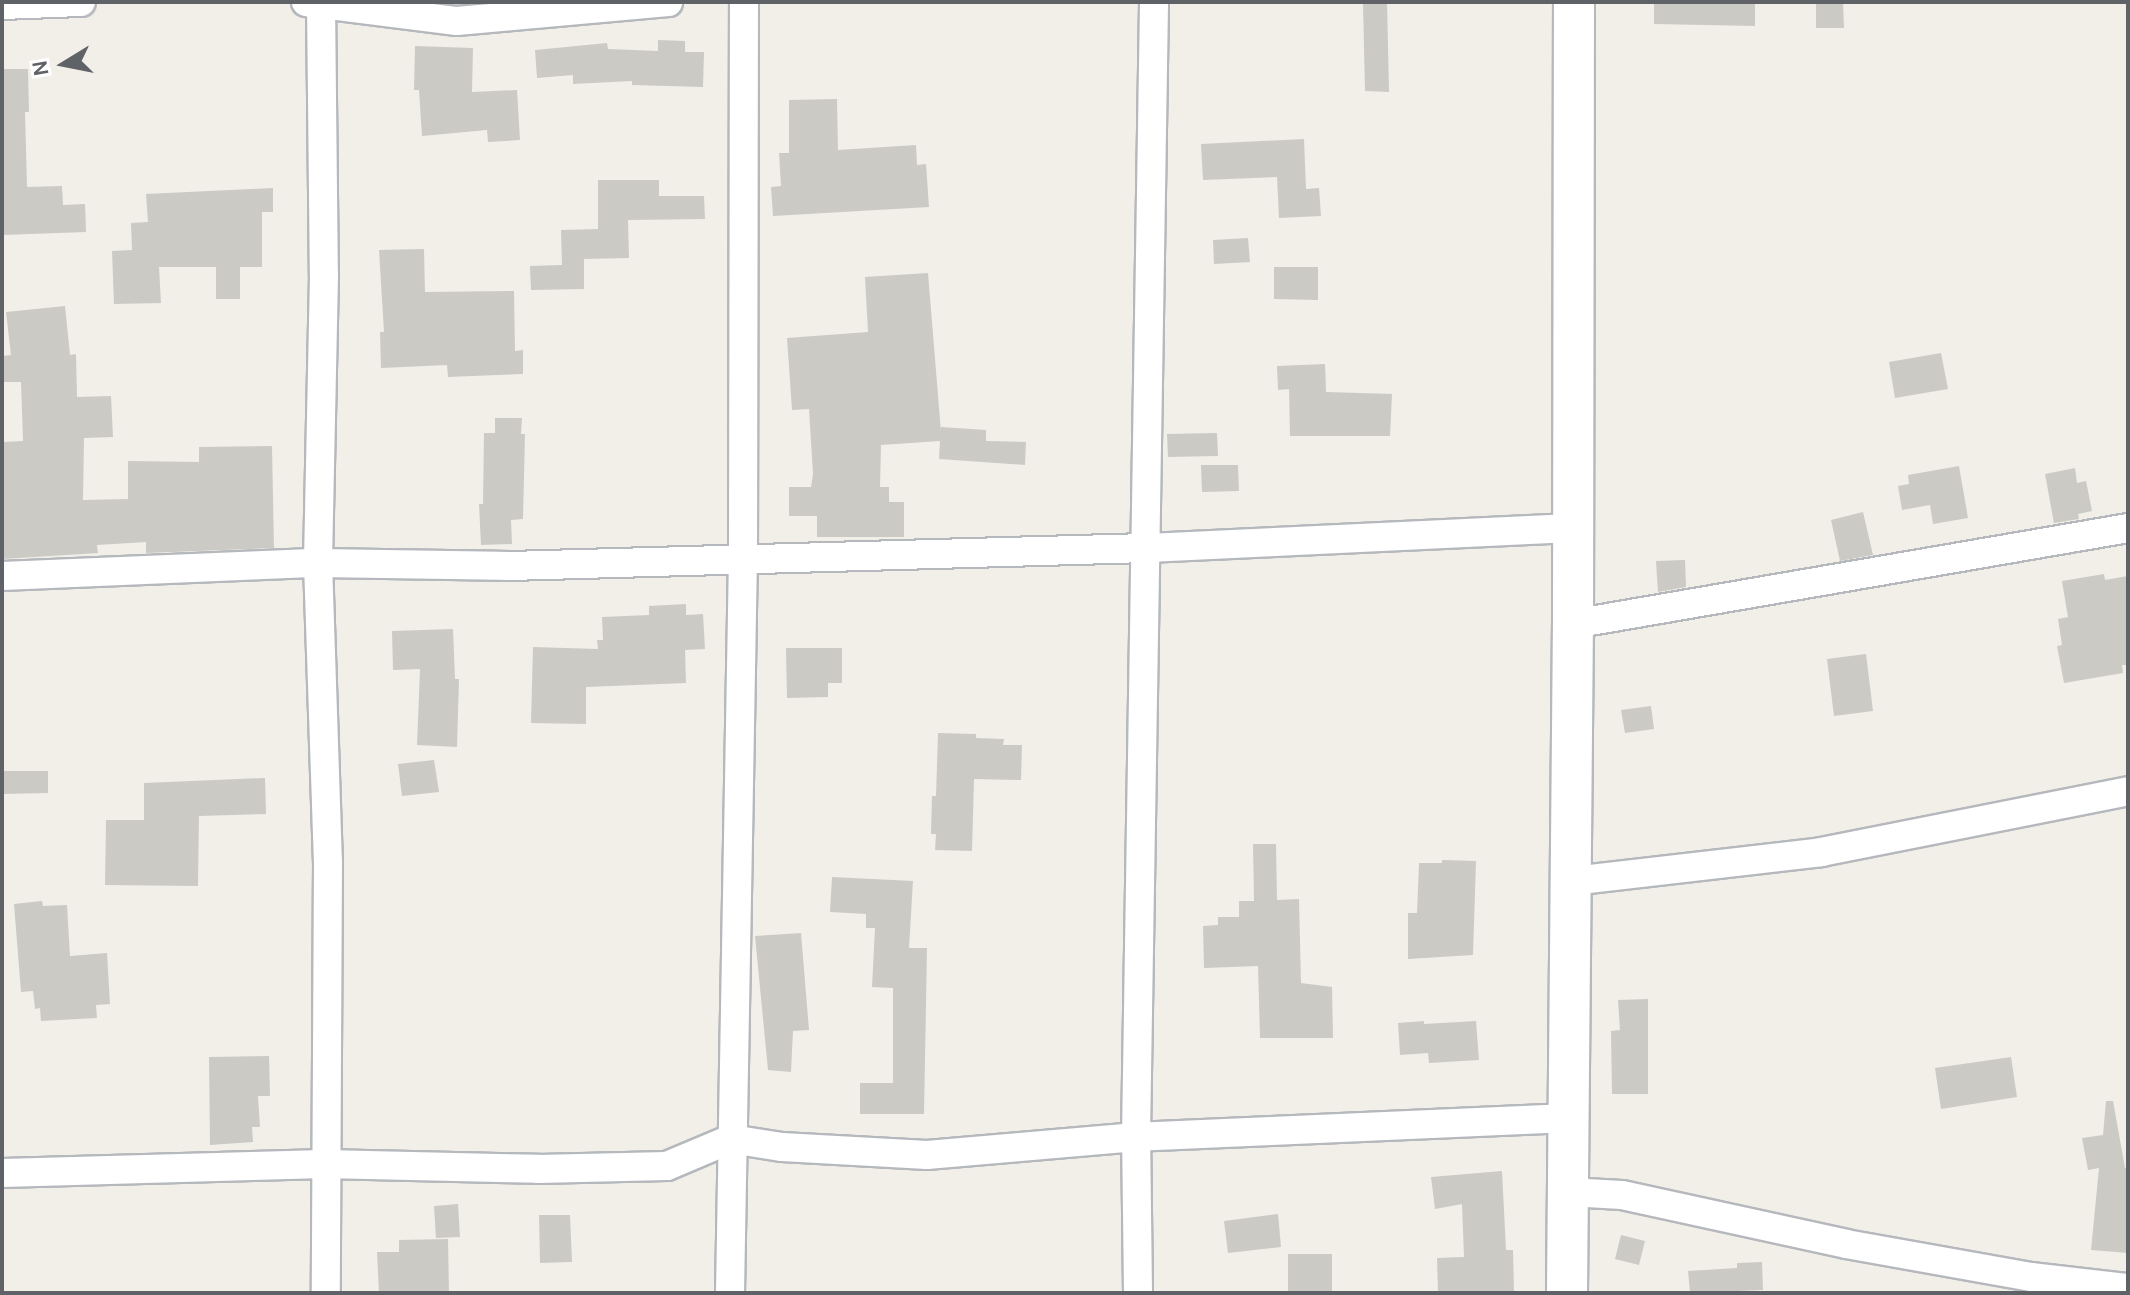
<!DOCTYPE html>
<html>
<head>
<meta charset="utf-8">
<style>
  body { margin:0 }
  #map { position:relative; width:2130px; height:1295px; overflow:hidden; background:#f1efe8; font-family:Karla,sans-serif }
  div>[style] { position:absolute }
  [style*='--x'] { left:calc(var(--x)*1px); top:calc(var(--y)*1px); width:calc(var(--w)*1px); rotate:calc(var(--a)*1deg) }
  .building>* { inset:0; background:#cccac5 }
  .roads { filter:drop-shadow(2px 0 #b5b8bc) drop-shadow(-2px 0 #b5b8bc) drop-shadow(0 2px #b5b8bc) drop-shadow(0 -2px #b5b8bc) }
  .street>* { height:28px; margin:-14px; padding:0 14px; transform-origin:14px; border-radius:14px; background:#fff }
  .secondary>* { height:40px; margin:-20px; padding:0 20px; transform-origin:20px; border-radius:20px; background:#fff }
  span { translate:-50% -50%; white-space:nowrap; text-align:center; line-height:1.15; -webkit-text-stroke:6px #fff; paint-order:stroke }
  .frame { position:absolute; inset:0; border:4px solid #5f6368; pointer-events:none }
  .north { position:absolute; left:24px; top:24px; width:80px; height:80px; -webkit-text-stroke:6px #fff; paint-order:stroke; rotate:260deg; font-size:22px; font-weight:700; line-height:32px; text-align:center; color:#5f6368 }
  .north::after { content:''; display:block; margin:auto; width:28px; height:36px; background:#5f6368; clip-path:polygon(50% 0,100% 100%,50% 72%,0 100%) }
</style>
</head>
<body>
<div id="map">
  <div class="building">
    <div style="clip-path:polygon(1387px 2px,1389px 92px,1365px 91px,1363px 3px)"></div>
    <div style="clip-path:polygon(1654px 2px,1755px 2px,1755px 26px,1654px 24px)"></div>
    <div style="clip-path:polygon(1816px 2px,1843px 2px,1844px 28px,1816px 28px)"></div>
    <div style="clip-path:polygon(658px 40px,685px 41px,685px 52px,704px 52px,703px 87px,632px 85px,632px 81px,573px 84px,573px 75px,537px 78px,535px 50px,607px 43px,608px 49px,658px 51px)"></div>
    <div style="clip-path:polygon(415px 46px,473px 48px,472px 92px,517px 90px,520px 140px,488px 142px,487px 130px,422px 136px,419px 90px,414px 90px)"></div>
    <div style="clip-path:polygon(2px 69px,28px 69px,29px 112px,25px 112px,27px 187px,62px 186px,63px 205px,85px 204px,86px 232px,2px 235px)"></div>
    <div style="clip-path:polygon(837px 99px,838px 150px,916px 145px,917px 165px,926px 164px,929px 207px,773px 216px,771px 187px,781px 186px,779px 153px,789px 153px,789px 100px)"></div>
    <div style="clip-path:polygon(1304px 139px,1306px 189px,1319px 188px,1321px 216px,1279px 218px,1277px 177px,1203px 180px,1201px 144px)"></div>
    <div style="clip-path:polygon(598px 180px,659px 180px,659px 196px,704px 196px,705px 219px,628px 220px,629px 258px,584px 259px,584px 289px,531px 290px,530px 266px,562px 265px,561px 230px,598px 229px)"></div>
    <div style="clip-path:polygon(273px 188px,273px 212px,262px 212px,262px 267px,240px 267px,240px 299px,216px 299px,216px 267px,159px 267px,161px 303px,114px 304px,112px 251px,132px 250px,131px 223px,148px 222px,146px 194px)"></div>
    <div style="clip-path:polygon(1248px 238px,1250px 262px,1214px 264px,1213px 240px)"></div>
    <div style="clip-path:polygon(424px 249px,425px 292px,514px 291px,515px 351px,523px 350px,523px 374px,448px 377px,447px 365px,381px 368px,380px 332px,384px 332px,379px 250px)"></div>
    <div style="clip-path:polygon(1274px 267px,1318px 267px,1318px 300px,1274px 299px)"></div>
    <div style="clip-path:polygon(928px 273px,941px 432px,941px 427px,986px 430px,986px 441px,1026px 442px,1025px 465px,939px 459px,940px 441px,881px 445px,880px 487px,889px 487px,889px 502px,904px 502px,904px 537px,817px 537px,817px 516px,789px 516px,789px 487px,811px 487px,813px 474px,809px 409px,792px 410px,787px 338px,868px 332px,865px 277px)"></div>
    <div style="clip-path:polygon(65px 306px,70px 355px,76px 354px,77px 397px,111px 396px,113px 437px,84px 438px,83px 500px,128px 499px,128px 461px,199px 462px,199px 447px,272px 446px,274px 548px,146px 553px,146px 542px,97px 545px,98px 553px,2px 559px,2px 442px,23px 441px,21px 382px,2px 382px,2px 356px,11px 355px,6px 312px)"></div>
    <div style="clip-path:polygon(1941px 353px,1948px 389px,1895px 398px,1889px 362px)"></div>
    <div style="clip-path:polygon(1325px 364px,1326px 392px,1392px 394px,1390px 436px,1290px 436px,1289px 389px,1278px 390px,1277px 366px)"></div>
    <div style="clip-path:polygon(495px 418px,522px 418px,521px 434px,525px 434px,523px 519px,511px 520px,512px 544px,481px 545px,479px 504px,483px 504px,484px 433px,495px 433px)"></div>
    <div style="clip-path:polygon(1217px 433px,1218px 456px,1168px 457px,1167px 434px)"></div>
    <div style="clip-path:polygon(1201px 465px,1238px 465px,1239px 491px,1202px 492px)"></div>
    <div style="clip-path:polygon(1959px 466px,1968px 518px,1933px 524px,1930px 505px,1902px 510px,1898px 486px,1909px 484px,1908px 475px)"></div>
    <div style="clip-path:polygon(2075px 468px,2077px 483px,2086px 481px,2092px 511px,2078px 514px,2079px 519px,2054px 523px,2045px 474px)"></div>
    <div style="clip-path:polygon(1863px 512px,1873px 555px,1840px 561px,1831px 520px)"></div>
    <div style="clip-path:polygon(1685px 560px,1686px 587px,1658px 592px,1656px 561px)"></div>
    <div style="clip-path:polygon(2104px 574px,2105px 580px,2128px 576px,2128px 665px,2122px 665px,2123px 673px,2064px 683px,2057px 646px,2062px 645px,2058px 619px,2068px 617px,2062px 581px)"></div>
    <div style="clip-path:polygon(686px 604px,686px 615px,703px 614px,705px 649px,685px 650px,686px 683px,586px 687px,586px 724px,531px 723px,533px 647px,598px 649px,597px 640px,603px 640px,602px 617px,649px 615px,649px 606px)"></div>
    <div style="clip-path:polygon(453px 629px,455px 679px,459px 679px,457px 747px,417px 745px,420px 669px,393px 670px,392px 631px)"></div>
    <div style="clip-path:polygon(786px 648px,842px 648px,842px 683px,828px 683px,828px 697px,787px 698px)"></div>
    <div style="clip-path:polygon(1866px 654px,1873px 711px,1834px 716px,1827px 659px)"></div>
    <div style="clip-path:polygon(1651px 706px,1654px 729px,1625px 733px,1621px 710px)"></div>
    <div style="clip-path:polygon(938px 733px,976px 734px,976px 738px,1004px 739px,1003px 745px,1022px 745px,1021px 780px,974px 779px,972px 851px,935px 850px,936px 834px,931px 834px,932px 796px,936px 796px)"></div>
    <div style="clip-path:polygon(434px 760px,439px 792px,402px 796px,398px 764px)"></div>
    <div style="clip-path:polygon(2px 771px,48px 771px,48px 793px,2px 794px)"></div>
    <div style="clip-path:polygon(265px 778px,266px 814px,199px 816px,198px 886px,105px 885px,106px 820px,144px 820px,144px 783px)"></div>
    <div style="clip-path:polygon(1253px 844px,1276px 844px,1277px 900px,1299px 899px,1301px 983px,1332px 987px,1333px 1038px,1260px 1038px,1258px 966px,1204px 968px,1203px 926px,1218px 925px,1218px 917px,1239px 917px,1239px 901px,1254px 901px)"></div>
    <div style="clip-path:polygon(1442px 860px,1476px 861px,1473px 955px,1408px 959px,1408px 913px,1417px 913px,1419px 863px,1442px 863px)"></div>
    <div style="clip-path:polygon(832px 877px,913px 881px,909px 948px,927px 948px,924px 1114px,860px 1114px,860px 1083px,893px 1083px,893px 988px,872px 987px,875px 928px,866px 928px,866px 914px,830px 912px)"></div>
    <div style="clip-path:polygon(42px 901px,43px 906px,67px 905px,70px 956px,107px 953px,110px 1004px,96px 1005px,97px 1018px,41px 1021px,40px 1008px,35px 1009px,33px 991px,21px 992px,14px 904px)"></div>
    <div style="clip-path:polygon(801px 933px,809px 1030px,793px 1031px,791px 1072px,768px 1070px,755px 936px)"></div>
    <div style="clip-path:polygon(1648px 999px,1648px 1094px,1612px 1094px,1611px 1031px,1620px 1030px,1618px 1000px)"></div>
    <div style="clip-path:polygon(1424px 1021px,1424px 1024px,1476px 1021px,1479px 1060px,1429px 1063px,1428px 1053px,1400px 1055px,1398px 1023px)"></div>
    <div style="clip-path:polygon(269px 1056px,270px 1096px,258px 1096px,260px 1127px,252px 1127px,253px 1142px,210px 1145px,209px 1057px)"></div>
    <div style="clip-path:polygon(2011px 1057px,2017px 1097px,1941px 1109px,1935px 1068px)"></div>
    <div style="clip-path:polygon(2106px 1101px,2113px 1101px,2125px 1168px,2128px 1168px,2128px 1253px,2091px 1250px,2099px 1168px,2088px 1170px,2082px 1138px,2103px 1135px)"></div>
    <div style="clip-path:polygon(1502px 1171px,1506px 1250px,1513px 1250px,1514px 1293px,1438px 1293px,1437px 1258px,1464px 1257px,1462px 1204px,1435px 1209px,1431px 1177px)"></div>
    <div style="clip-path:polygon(458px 1204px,460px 1237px,436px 1238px,434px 1206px)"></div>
    <div style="clip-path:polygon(1278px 1214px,1281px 1247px,1228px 1253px,1224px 1221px)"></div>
    <div style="clip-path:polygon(539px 1215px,570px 1215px,572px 1262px,540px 1263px)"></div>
    <div style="clip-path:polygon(1621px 1235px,1645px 1241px,1639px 1265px,1615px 1259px)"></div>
    <div style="clip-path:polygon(448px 1239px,449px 1293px,379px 1293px,377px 1252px,399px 1252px,399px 1240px)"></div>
    <div style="clip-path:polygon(1288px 1254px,1332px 1254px,1332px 1293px,1288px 1293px)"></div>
    <div style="clip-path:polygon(1762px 1262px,1763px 1290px,1690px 1293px,1688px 1271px,1737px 1268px,1737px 1263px)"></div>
  </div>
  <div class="roads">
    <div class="street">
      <div style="--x:306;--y:2;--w:152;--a:7.2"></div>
      <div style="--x:457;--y:21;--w:212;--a:-5.1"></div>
      <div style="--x:321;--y:2;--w:273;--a:89.4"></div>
      <div style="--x:324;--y:275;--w:288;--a:91.2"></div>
      <div style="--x:318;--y:563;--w:299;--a:88.1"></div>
      <div style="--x:328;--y:862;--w:431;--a:90.3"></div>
      <div style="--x:2;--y:5;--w:79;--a:-2.2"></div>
      <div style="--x:2;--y:576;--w:316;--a:-2.4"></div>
      <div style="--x:318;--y:563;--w:192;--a:0.9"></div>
      <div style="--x:510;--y:566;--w:636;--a:-1.62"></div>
      <div style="--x:1146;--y:548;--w:428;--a:-2.7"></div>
      <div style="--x:1573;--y:624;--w:563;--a:-9.81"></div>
      <div style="--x:1572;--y:881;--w:251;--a:-6.6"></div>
      <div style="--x:1821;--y:852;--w:313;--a:-11.2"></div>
      <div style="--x:2;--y:1173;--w:322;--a:-1.6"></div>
      <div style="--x:324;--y:1164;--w:214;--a:1.3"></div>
      <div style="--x:538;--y:1169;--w:129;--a:-1.3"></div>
      <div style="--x:667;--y:1166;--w:69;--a:-22.9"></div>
      <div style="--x:731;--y:1139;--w:52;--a:8.9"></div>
      <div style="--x:782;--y:1147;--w:145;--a:3.2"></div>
      <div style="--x:927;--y:1155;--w:210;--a:-4.9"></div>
      <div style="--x:1136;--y:1137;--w:431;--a:-2.5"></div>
      <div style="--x:1568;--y:1192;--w:54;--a:3.2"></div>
      <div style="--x:1622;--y:1195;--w:229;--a:12.3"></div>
      <div style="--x:1846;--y:1244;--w:188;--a:10.1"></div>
      <div style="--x:2031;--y:1277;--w:98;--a:6.5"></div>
      <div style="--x:730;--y:1293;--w:736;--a:-88.99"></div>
      <div style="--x:743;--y:557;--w:555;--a:-89.9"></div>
      <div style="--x:1138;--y:1293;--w:156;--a:-90.7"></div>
      <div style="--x:1136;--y:1137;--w:1135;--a:-89.09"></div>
    </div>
    <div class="secondary">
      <div style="--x:1567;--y:1293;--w:669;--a:-89.49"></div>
      <div style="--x:1573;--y:624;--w:622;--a:-89.91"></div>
    </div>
  </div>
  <div class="frame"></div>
  <div class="north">N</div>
</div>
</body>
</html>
